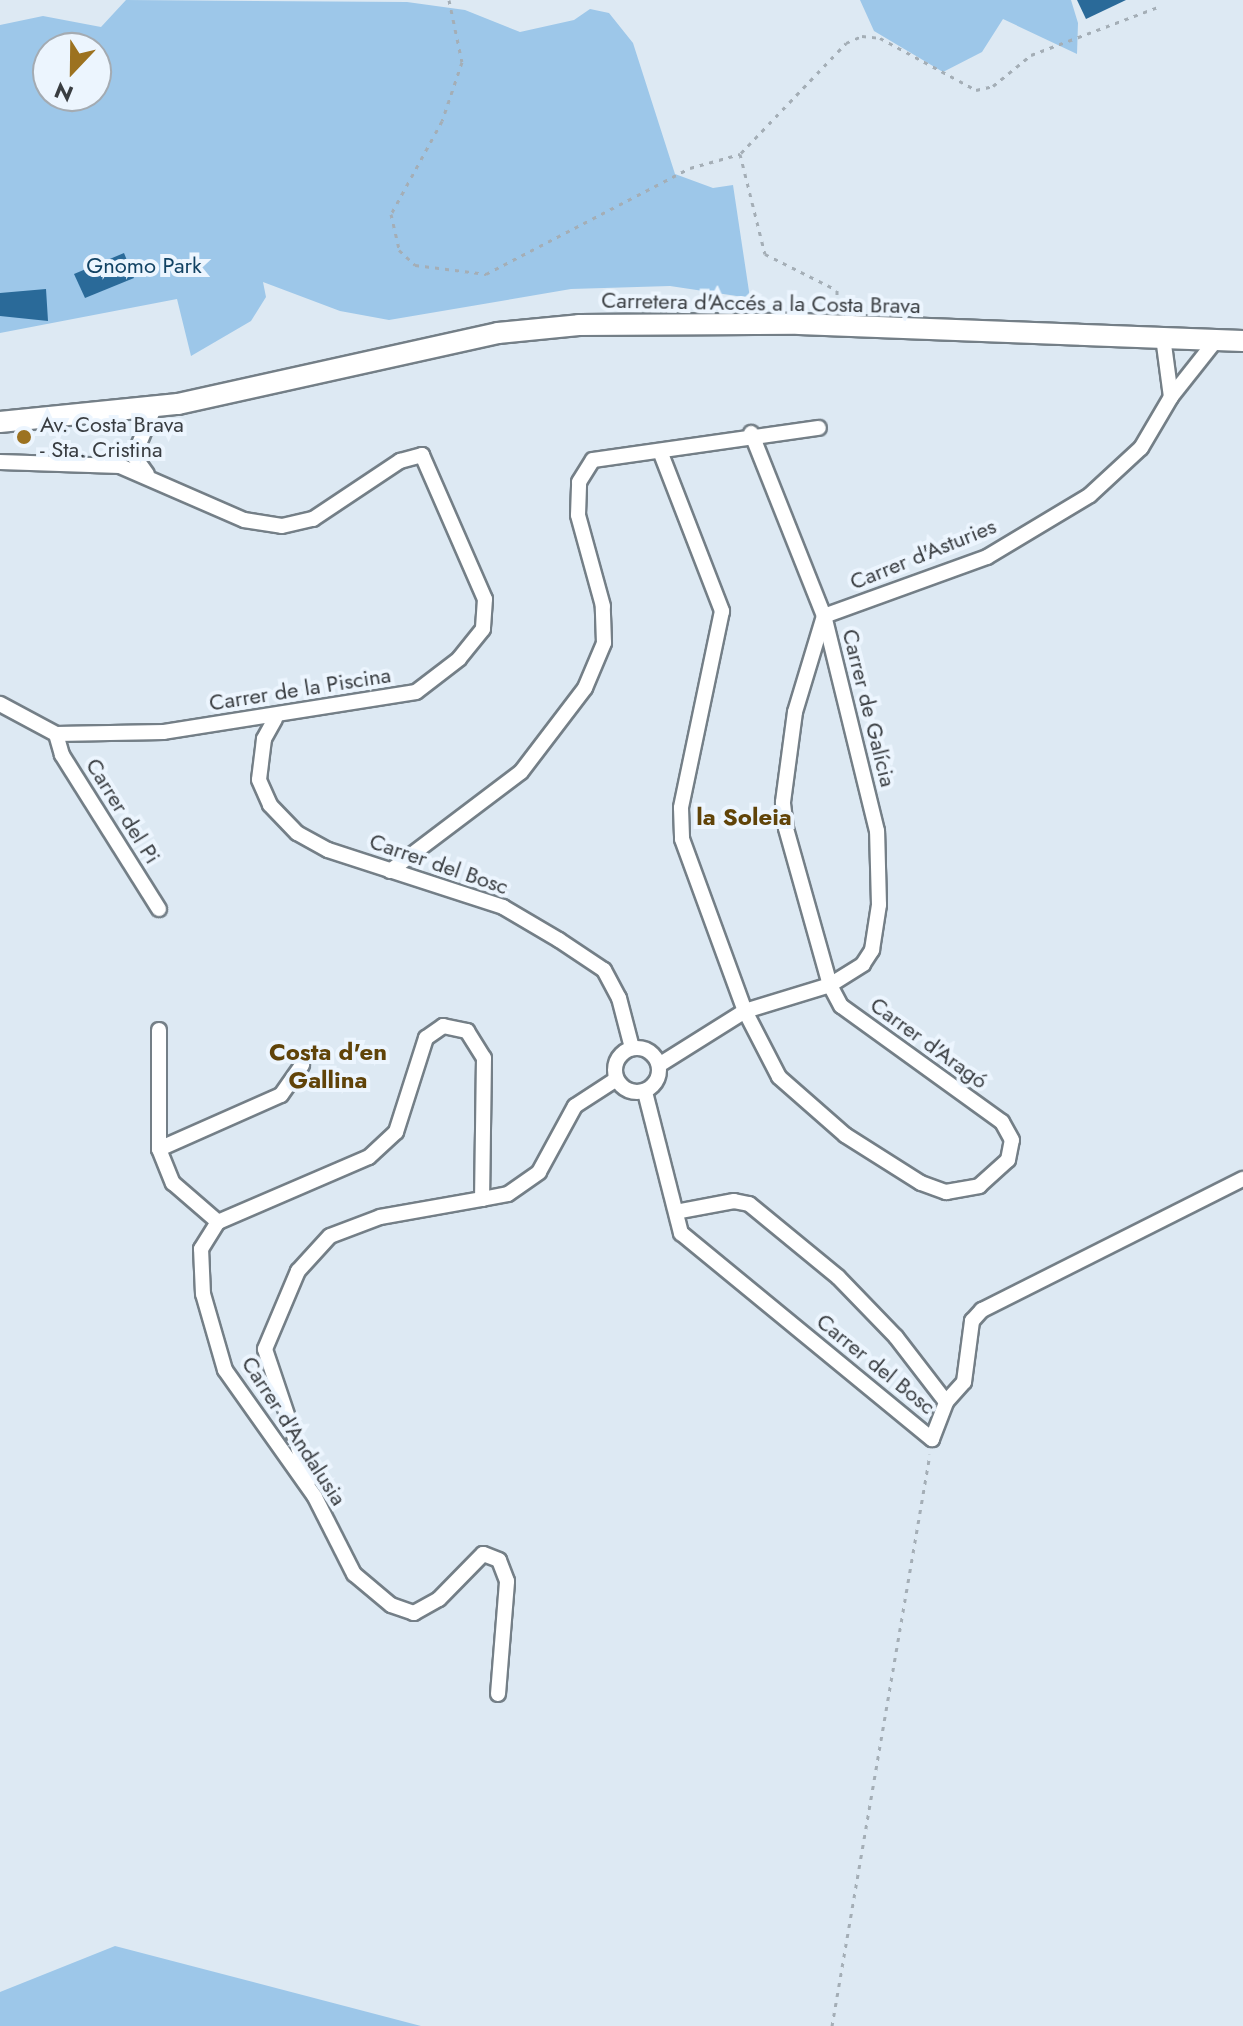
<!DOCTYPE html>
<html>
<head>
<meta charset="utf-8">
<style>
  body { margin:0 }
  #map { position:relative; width:1243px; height:2026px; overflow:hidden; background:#dde9f3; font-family:Jost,sans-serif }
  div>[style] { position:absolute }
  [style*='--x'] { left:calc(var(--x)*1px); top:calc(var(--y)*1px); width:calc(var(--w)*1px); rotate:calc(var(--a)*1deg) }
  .green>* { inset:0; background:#9dc7e9 }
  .building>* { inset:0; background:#2a6a99 }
  .path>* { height:3px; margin-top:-1.5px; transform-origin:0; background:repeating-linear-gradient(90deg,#a4aeb6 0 4px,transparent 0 10px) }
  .roads { filter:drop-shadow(2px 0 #747f87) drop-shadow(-2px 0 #747f87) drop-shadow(0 2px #747f87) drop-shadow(0 -2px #747f87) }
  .street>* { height:14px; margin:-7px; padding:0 7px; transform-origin:7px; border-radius:7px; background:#fff }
  .street>.ring { margin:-7px; padding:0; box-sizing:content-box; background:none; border:14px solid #fff; border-radius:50% }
  .secondary>* { height:20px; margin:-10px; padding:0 10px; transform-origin:10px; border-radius:10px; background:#fff }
  .dots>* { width:22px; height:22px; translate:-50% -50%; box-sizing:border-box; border:4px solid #ecf5fe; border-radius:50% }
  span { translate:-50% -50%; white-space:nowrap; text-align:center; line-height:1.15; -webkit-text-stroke:8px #ecf5fe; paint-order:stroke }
  .park-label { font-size:22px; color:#114263 }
  .street-label { font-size:22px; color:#393d41 }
  .poi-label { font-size:22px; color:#393d41 }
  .left { translate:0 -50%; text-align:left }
  .neighbourhood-label { font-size:24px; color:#604308; font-weight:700 }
  .north { position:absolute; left:32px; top:32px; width:80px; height:80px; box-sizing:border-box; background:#ecf5fe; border:2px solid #a4abb2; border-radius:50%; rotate:202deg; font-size:22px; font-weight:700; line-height:32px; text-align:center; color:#393d41 }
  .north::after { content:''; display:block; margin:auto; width:28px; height:36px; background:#9c7220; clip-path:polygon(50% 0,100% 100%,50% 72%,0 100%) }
</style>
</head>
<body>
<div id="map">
  <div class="green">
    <div style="clip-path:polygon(evenodd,126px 0,407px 2px,465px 10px,520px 32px,574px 20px,590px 9px,609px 13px,633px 43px,675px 174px,713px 188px,733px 185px,750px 298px,670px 286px,571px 289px,389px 320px,340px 311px,263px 282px,266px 297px,251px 321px,191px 356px,177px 299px,0 333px,0 25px,43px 16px,101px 27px,126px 0,48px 48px,96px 48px,96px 96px,48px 96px,48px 48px)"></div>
    <div style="clip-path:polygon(860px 0,1071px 0,1078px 23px,1077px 54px,1003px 19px,982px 52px,943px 72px,874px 31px)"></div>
    <div style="clip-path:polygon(115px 1946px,421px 2026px,0 2026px,0 1992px)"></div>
  </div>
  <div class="building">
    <div style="clip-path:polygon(1077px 0,1126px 0,1086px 19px)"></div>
    <div style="clip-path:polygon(124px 253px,134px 278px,85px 298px,74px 274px)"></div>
    <div style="clip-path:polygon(46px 289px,48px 321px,0 316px,0 293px)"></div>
  </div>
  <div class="path">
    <div style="--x:449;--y:0;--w:63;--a:78.2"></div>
    <div style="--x:462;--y:62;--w:62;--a:108.7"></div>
    <div style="--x:442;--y:121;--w:106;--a:118.7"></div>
    <div style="--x:391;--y:214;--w:37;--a:77"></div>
    <div style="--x:399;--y:250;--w:22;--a:43"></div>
    <div style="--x:415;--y:265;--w:72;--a:7.2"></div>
    <div style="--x:486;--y:274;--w:230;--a:-27.5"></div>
    <div style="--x:690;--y:168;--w:52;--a:-15.6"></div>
    <div style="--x:740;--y:154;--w:103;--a:76"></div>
    <div style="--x:765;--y:254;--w:80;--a:26.6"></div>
    <div style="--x:837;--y:290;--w:16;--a:90"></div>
    <div style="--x:741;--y:153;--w:152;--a:-46.3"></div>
    <div style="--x:846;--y:43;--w:17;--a:-24"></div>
    <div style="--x:862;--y:36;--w:18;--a:6"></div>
    <div style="--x:880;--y:38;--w:109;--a:28.4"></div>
    <div style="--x:976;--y:90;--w:17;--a:-13"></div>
    <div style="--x:993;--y:86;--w:49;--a:-39.2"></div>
    <div style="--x:1031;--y:55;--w:136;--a:-20.7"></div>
    <div style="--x:832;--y:2026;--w:580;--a:-80.28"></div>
  </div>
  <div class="roads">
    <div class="street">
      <div style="--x:1171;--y:397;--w:74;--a:-51.6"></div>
      <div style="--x:660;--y:451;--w:172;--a:68.8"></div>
      <div style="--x:722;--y:611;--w:201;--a:101.8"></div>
      <div style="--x:681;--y:808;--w:31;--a:88"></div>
      <div style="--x:682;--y:839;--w:183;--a:69.9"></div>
      <div style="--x:745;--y:1011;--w:74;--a:62.7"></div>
      <div style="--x:779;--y:1077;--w:88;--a:41.3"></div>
      <div style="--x:845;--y:1135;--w:90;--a:32.3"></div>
      <div style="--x:921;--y:1183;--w:27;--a:20"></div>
      <div style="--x:946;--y:1192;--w:34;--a:-10"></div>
      <div style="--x:979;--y:1186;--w:39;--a:-42"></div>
      <div style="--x:1008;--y:1160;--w:20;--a:-79"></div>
      <div style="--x:1012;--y:1140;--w:21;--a:-119"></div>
      <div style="--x:1002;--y:1122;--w:198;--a:-144.2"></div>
      <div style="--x:841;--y:1006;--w:24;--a:-118"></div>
      <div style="--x:830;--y:985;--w:163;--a:-105.7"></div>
      <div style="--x:786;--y:828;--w:26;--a:-97"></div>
      <div style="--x:783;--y:802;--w:91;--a:-82.4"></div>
      <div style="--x:795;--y:712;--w:100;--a:-73.2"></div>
      <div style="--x:824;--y:616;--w:173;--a:-19.9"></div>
      <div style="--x:987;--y:557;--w:120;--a:-31"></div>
      <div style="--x:1090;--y:495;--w:69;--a:-42.7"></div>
      <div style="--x:1141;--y:448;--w:59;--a:-59.5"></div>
      <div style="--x:1171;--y:397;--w:61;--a:-97.6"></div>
      <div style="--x:0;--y:462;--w:120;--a:1.9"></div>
      <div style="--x:120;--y:466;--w:135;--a:23.5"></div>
      <div style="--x:244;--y:520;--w:38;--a:9"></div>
      <div style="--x:282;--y:526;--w:32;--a:-13"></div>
      <div style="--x:313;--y:519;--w:105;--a:-33.7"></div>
      <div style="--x:400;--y:461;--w:23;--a:-15"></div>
      <div style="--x:422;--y:455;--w:157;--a:66.4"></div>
      <div style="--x:485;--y:599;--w:30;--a:94"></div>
      <div style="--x:483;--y:629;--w:38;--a:129"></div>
      <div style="--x:459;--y:659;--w:54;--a:142.5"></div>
      <div style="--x:416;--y:692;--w:255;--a:171"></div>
      <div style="--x:164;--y:732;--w:108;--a:178.9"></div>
      <div style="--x:56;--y:734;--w:64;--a:-151.8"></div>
      <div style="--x:147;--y:474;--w:22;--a:-126"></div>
      <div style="--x:134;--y:456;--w:52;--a:-67.4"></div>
      <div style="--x:275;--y:719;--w:23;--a:119"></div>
      <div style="--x:264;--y:739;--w:41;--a:97"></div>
      <div style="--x:259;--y:780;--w:27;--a:66"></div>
      <div style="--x:270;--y:805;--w:39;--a:46"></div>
      <div style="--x:297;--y:833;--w:35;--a:29"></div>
      <div style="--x:328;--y:850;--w:184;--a:18"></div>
      <div style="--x:503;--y:907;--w:65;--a:30.5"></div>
      <div style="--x:559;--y:940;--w:54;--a:33.7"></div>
      <div style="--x:604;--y:970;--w:32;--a:62"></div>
      <div style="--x:619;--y:998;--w:52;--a:75.4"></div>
      <div style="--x:56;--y:734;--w:22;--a:74"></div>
      <div style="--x:62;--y:755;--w:182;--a:57.8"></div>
      <div style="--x:390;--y:871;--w:164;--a:-37.1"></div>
      <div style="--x:521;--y:772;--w:106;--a:-52.7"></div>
      <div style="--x:585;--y:688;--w:49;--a:-67.1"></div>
      <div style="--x:604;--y:643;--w:37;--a:-92"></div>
      <div style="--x:603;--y:606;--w:94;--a:-105.4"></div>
      <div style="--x:578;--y:515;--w:33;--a:-88"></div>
      <div style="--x:579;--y:482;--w:26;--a:-58"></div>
      <div style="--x:593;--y:460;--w:228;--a:-8.1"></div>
      <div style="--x:159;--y:1030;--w:119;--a:90"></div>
      <div style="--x:159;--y:1149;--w:37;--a:68"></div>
      <div style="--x:173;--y:1183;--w:60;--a:40.9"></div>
      <div class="ring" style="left:615px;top:1048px;width:30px;height:30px"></div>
      <div style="--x:659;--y:1065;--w:102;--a:-32.1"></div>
      <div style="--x:745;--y:1011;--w:89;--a:-17"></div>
      <div style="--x:830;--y:985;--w:39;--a:-32"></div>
      <div style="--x:863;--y:964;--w:17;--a:-57"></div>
      <div style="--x:872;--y:950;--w:46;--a:-81.2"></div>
      <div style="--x:879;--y:905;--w:74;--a:-91.5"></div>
      <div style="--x:877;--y:831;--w:221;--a:-103.8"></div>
      <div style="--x:824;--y:616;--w:197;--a:-111.7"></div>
      <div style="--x:645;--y:1092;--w:146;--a:75.7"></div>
      <div style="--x:681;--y:1233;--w:325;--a:39.4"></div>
      <div style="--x:932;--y:1439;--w:40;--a:-69"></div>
      <div style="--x:946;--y:1402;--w:82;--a:-127.6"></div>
      <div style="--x:896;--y:1337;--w:83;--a:-134"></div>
      <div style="--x:838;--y:1277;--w:115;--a:-140.6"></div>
      <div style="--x:749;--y:1204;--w:15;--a:-169"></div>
      <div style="--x:734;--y:1201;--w:59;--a:169.3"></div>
      <div style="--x:159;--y:1149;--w:133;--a:-23.9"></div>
      <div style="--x:281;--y:1095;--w:37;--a:-55"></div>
      <div style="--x:946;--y:1402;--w:27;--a:-48"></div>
      <div style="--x:964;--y:1382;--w:62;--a:-82.5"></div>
      <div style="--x:972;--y:1321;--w:15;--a:-48"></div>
      <div style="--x:982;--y:1310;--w:292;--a:-26.7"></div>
      <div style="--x:309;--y:1480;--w:138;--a:-108.6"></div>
      <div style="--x:265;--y:1349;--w:85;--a:-67.1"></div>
      <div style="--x:298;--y:1271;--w:47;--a:-47.6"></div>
      <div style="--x:330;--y:1236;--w:53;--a:-20.8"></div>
      <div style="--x:380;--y:1217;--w:104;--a:-10"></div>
      <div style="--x:498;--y:1694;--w:113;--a:-85.4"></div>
      <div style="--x:507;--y:1581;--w:22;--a:-111"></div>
      <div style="--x:499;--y:1560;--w:17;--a:-159"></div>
      <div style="--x:483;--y:1554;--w:63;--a:134.4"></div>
      <div style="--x:439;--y:1599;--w:29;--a:151"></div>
      <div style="--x:414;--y:1613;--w:24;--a:-161"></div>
      <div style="--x:391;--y:1605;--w:48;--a:-140"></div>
      <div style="--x:354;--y:1574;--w:86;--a:-116.9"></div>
      <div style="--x:315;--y:1497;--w:156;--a:-125.3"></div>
      <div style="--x:225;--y:1370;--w:79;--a:-106.1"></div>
      <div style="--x:203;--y:1294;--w:45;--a:-92.5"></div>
      <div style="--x:201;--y:1249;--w:32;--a:-58"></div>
      <div style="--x:218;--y:1222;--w:164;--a:-23.3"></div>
      <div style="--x:369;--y:1157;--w:37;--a:-43"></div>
      <div style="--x:396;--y:1132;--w:99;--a:-72.3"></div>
      <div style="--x:426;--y:1038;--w:21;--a:-35"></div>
      <div style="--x:443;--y:1026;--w:25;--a:12"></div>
      <div style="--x:467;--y:1031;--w:32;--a:58"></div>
      <div style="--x:484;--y:1058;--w:141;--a:90.8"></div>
      <div style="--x:482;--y:1199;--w:26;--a:-11"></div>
      <div style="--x:508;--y:1194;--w:38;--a:-35"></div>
      <div style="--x:539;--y:1172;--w:75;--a:-61.4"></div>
      <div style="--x:575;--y:1106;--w:48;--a:-33"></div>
    </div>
    <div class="secondary">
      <div style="--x:0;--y:422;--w:179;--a:-5.8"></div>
      <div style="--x:178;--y:404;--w:328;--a:-12.5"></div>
      <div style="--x:498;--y:333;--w:81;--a:-5.6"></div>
      <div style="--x:579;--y:325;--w:220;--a:-0.3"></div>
      <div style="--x:799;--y:324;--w:444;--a:2.2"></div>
    </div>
  </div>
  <div class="dots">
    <div style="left:24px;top:437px;background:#9c7220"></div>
  </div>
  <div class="park-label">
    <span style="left:144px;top:266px">Gnomo Park</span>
  </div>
  <div class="street-label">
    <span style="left:761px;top:303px;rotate:1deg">Carretera d'Accés a la Costa Brava</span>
    <span style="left:923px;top:554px;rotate:-22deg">Carrer d'Asturies</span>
    <span style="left:300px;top:689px;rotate:-9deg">Carrer de la Piscina</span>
    <span style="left:869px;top:708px;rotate:76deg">Carrer de Galícia</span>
    <span style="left:123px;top:811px;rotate:58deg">Carrer del Pi</span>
    <span style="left:439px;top:864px;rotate:19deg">Carrer del Bosc</span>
    <span style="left:929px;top:1043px;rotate:36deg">Carrer d'Aragó</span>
    <span style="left:876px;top:1364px;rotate:39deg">Carrer del Bosc</span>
    <span style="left:294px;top:1431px;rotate:57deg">Carrer d'Andalusia</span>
  </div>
  <div class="poi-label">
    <span class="left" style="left:40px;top:437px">Av. Costa Brava<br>- Sta. Cristina</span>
  </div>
  <div class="neighbourhood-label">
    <span style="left:744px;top:817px">la Soleia</span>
    <span style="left:328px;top:1066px">Costa d'en<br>Gallina</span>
  </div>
  <div class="north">N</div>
</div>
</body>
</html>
